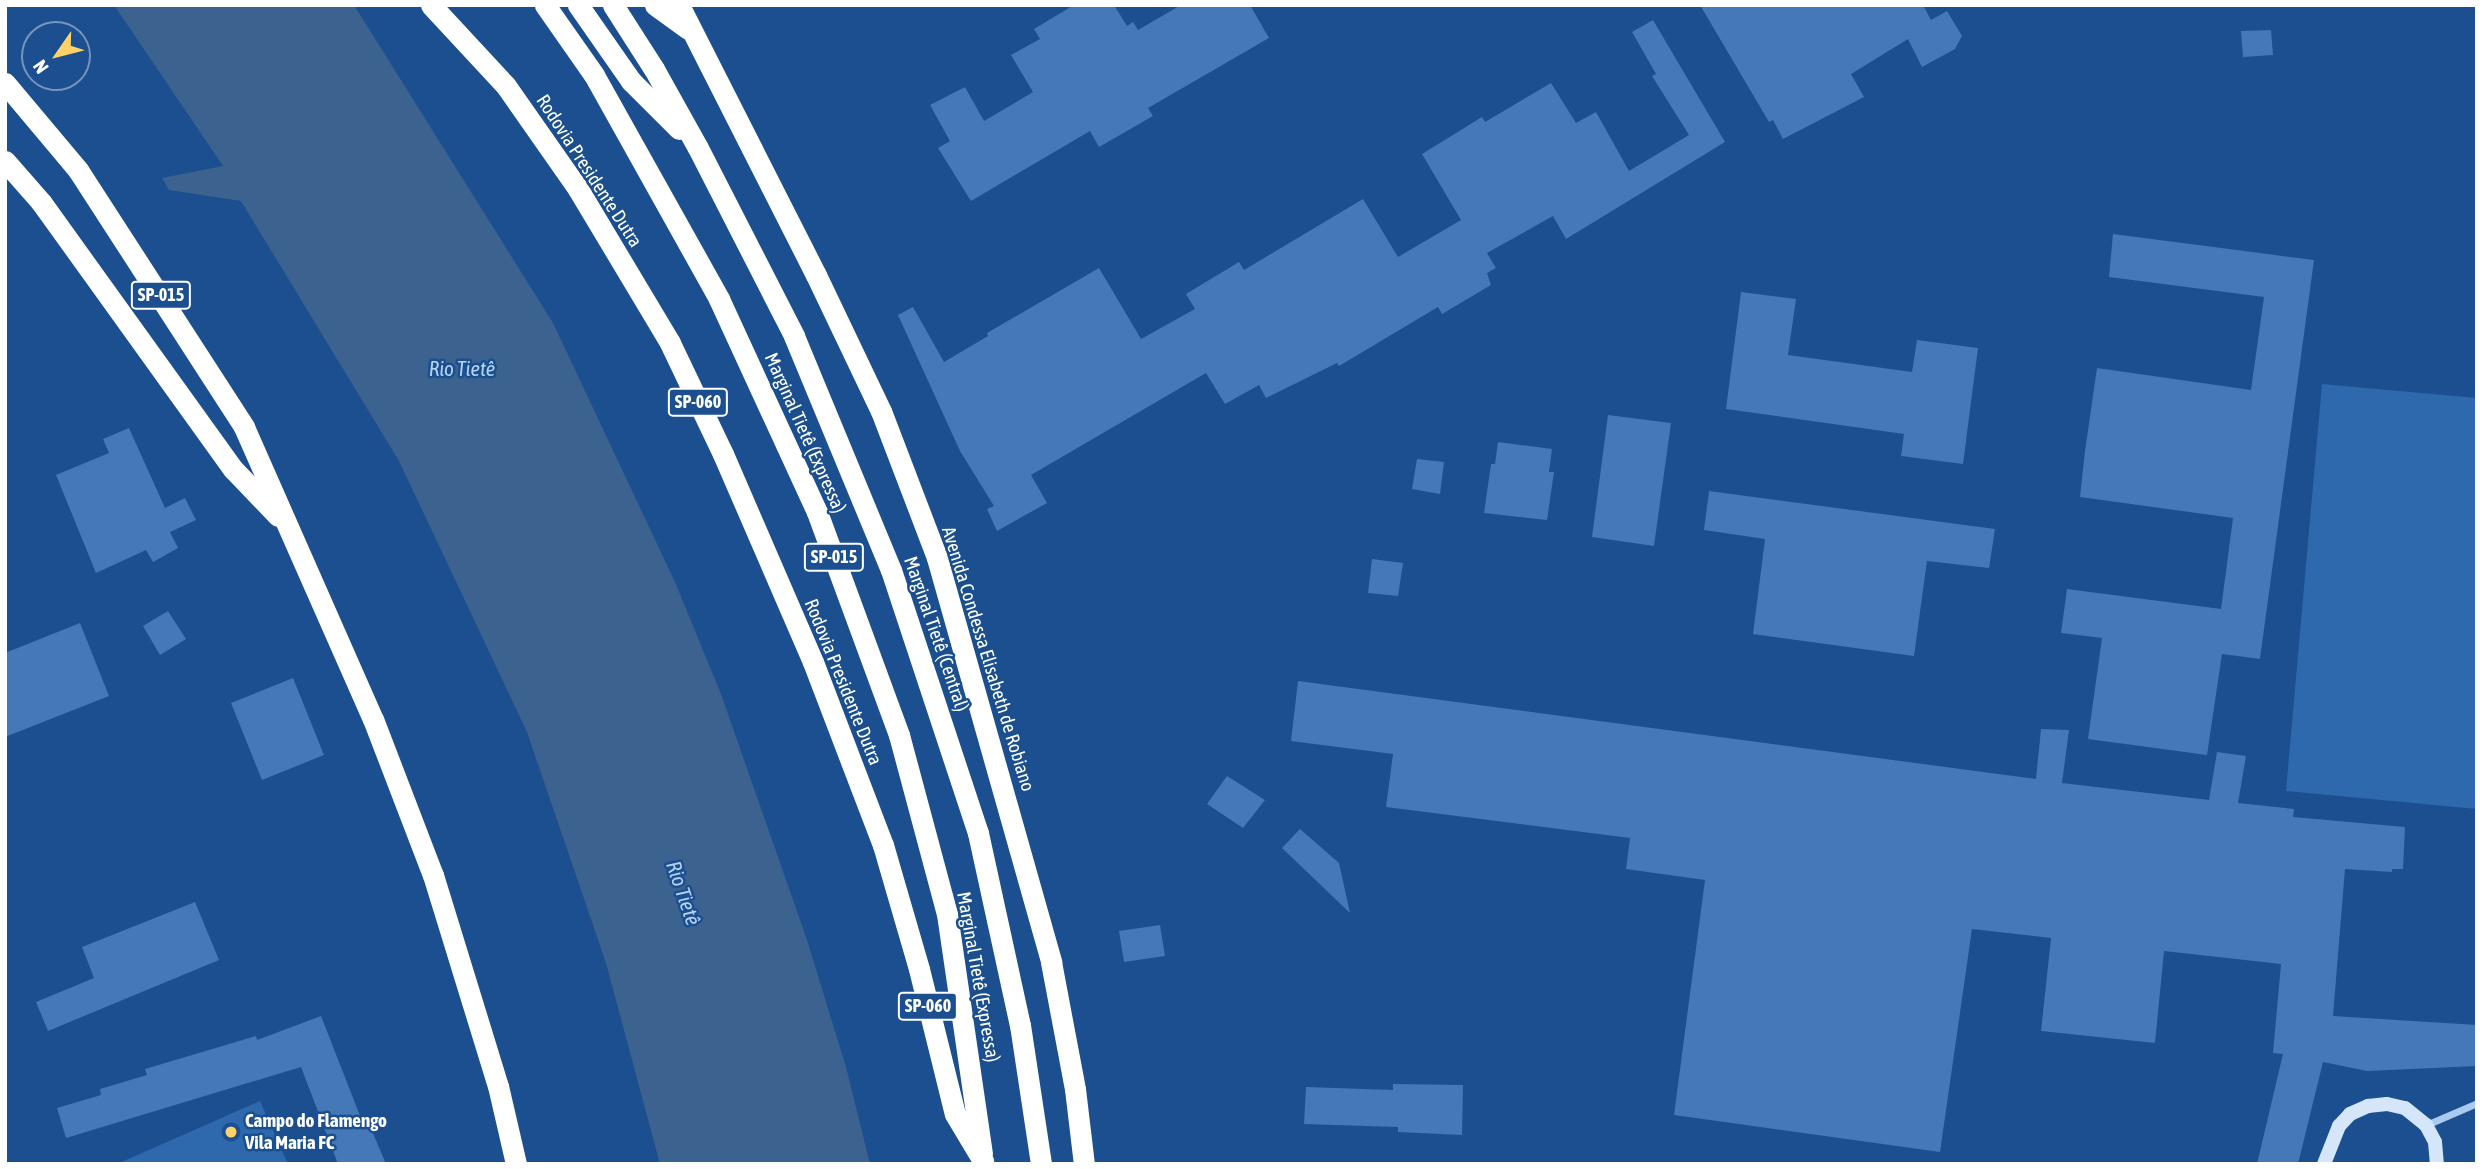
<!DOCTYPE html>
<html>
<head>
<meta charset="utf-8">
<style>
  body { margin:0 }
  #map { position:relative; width:2482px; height:1169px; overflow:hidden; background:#1b4f8f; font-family:"Asap Condensed",sans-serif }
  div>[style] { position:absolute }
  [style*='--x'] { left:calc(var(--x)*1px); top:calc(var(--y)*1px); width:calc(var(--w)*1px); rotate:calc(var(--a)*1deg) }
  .green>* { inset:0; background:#2e69ad }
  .water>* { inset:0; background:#3c6290 }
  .building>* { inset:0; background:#4478b7 }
  .street>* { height:7px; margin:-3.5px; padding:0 3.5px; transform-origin:3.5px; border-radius:3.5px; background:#a9c9ee }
  .secondary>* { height:14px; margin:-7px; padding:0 7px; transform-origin:7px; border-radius:7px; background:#d6e6fa }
  .highway>* { height:21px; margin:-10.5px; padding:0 10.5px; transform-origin:10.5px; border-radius:10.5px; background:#fff }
  .dots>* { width:19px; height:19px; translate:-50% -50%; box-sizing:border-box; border:4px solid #1b4f8f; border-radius:50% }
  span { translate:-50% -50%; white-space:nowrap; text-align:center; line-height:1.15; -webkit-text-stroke:5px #1b4f8f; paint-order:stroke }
  .shield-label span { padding:2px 5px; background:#1b4f8f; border:2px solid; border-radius:5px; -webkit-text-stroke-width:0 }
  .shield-label { font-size:18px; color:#fff; font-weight:700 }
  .street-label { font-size:19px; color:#fff }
  .poi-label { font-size:19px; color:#fff; font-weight:700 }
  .left { translate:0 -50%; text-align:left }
  .water-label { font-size:21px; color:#b5d3f5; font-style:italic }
  .frame { position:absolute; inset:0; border:7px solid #fff; pointer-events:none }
  .north { position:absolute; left:21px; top:21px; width:70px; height:70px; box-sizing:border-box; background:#1b4f8f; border:2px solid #7695bc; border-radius:50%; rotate:235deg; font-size:19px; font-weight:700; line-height:28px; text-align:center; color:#fff }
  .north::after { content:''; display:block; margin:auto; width:24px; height:32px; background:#ffd166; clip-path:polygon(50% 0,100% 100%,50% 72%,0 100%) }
</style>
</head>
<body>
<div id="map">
  <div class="green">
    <div style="clip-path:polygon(2322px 384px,2477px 398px,2477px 809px,2286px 791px)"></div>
    <div style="clip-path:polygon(260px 1101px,288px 1164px,117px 1164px)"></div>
  </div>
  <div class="water">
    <div style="clip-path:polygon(114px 5px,354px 5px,553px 323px,675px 582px,721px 694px,807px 940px,846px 1067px,870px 1164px,660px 1164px,606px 963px,527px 732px,399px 461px,241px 201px,169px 190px,162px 178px,223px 166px)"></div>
  </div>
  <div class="building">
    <div style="clip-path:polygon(1074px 5px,1114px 5px,1127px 26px,1133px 22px,1138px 30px,1181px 5px,1250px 5px,1269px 38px,1148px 108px,1153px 116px,1099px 147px,1090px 131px,971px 201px,938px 148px,950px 141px,930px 105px,965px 87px,984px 121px,1033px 92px,1011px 55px,1040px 39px,1034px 29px)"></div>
    <div style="clip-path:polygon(1700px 5px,1923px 5px,1931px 20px,1947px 11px,1962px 36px,1955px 49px,1922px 67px,1908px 39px,1851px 74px,1864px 97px,1783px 139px,1773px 120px,1769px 122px)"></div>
    <div style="clip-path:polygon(1653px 20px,1725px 142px,1566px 239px,1553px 216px,1487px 253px,1496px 268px,1487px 273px,1491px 285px,1442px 314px,1438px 307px,1339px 366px,1337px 363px,1266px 398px,1259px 385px,1225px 404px,1206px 373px,1031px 475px,1047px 503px,997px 531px,987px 509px,994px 506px,960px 451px,898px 315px,913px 307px,944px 362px,988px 336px,987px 333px,1099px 268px,1141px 339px,1195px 309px,1186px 294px,1239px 262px,1244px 270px,1363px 199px,1398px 257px,1461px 220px,1422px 154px,1482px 117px,1485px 122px,1551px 83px,1576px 123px,1596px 112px,1629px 171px,1689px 135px,1652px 76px,1656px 74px,1632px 32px)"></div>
    <div style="clip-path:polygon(2271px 30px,2273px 55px,2243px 57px,2241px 31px)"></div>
    <div style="clip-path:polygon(2113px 234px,2314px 260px,2260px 659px,2222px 654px,2207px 755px,2088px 739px,2102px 638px,2061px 633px,2067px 589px,2221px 609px,2233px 518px,2080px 497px,2085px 451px,2097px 368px,2251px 390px,2264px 297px,2109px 277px)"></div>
    <div style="clip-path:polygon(1741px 292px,1796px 299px,1788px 355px,1912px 372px,1917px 340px,1978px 348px,1963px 464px,1901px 456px,1904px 434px,1726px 409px)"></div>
    <div style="clip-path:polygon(1608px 415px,1671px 423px,1654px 546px,1592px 537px)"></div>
    <div style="clip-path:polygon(129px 428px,165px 508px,185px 498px,196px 520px,170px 532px,178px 548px,153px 562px,146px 550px,96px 573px,56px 475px,109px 453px,103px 439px)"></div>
    <div style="clip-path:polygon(1498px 442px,1552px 449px,1549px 472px,1554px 472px,1547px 520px,1484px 513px,1491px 464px,1495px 464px)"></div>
    <div style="clip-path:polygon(1417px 459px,1444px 462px,1440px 494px,1412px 489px)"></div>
    <div style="clip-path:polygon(1709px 491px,1995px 529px,1989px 568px,1927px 561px,1914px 656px,1753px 634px,1765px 539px,1704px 530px)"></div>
    <div style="clip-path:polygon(1372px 559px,1403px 563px,1398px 596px,1368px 593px)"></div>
    <div style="clip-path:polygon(168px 611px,186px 639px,160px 655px,143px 626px)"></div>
    <div style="clip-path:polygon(80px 623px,109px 696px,5px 737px,5px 653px)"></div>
    <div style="clip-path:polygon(293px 678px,324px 755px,262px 780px,231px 703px)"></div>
    <div style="clip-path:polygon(1298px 681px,2036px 779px,2041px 729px,2069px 730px,2062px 783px,2209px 800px,2217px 752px,2246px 756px,2238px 803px,2294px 809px,2293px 817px,2405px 827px,2403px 869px,2392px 869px,2392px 872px,2345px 869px,2333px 1016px,2477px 1025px,2477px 1066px,2367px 1071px,2323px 1062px,2298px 1164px,2257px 1164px,2283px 1054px,2273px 1053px,2281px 964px,2164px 951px,2155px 1043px,2041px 1031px,2051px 938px,1972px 929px,1940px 1152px,1674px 1115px,1705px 880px,1626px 869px,1630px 838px,1386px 807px,1393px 754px,1291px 741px)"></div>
    <div style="clip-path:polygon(1227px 776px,1265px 800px,1243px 828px,1207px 804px)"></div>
    <div style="clip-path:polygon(1300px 829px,1339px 863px,1350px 913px,1282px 848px)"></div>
    <div style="clip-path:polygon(195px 902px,219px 960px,48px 1031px,36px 1002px,94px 978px,82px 947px)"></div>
    <div style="clip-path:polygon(1160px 925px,1165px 956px,1124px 962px,1119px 931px)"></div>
    <div style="clip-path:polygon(321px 1016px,364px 1126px,369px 1124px,386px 1164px,338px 1164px,301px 1067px,66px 1138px,57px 1108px,101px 1095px,100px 1089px,147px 1075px,145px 1069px,256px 1036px,257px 1040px)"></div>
    <div style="clip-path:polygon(1393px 1084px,1463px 1085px,1462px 1135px,1398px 1132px,1398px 1127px,1304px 1124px,1306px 1087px,1393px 1090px)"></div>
  </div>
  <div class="street">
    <div style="--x:2426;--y:1125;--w:56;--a:-23.3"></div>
  </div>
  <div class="secondary">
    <div style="--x:2324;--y:1164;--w:41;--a:-68.5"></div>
    <div style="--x:2339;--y:1126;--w:16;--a:-47"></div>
    <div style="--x:2350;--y:1114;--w:20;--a:-24"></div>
    <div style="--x:2368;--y:1106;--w:19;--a:-6"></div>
    <div style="--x:2387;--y:1104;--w:18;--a:13"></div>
    <div style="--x:2405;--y:1108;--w:27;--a:39"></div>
    <div style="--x:2426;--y:1125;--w:19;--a:62"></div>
    <div style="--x:2435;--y:1142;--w:22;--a:85"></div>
  </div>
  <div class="highway">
    <div style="--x:431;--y:5;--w:110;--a:47.2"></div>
    <div style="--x:506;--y:86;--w:126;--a:55"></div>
    <div style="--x:578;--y:189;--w:179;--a:59.1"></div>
    <div style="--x:670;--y:343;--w:123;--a:64.5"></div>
    <div style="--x:723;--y:454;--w:227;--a:66.6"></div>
    <div style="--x:813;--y:662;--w:196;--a:69.1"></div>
    <div style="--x:883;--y:845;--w:129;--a:73.8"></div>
    <div style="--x:919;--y:969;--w:149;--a:76.1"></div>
    <div style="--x:955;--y:1114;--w:55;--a:59.2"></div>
    <div style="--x:545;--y:5;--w:85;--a:55"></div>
    <div style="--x:594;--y:75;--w:257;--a:60.8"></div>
    <div style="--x:719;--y:299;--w:234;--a:65.3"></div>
    <div style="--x:817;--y:512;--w:238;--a:69.8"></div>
    <div style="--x:899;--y:735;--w:185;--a:75"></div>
    <div style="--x:947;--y:914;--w:242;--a:81.7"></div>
    <div style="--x:578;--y:5;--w:93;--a:55.1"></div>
    <div style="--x:631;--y:81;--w:68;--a:45"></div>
    <div style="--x:613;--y:5;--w:76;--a:57.4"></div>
    <div style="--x:654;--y:69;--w:90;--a:60.9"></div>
    <div style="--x:698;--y:148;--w:211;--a:62.9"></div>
    <div style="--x:794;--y:336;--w:253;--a:67.5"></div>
    <div style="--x:891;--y:570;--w:277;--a:71.7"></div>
    <div style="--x:978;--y:833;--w:197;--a:77.7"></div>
    <div style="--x:1020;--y:1025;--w:141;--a:81.4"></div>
    <div style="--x:655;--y:5;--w:41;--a:36"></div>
    <div style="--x:679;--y:5;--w:303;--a:63.1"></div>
    <div style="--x:816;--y:275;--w:151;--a:64.5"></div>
    <div style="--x:881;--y:411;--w:157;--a:69.1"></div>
    <div style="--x:937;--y:558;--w:420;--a:74.2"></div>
    <div style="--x:1051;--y:962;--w:129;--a:79.3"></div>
    <div style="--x:1075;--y:1089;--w:76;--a:83.2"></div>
    <div style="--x:5;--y:83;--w:114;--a:50"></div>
    <div style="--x:78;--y:170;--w:306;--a:57.1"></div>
    <div style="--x:244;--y:427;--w:319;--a:66.2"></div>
    <div style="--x:373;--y:719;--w:167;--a:69"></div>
    <div style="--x:433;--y:875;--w:221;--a:72.9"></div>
    <div style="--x:498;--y:1086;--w:80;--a:77"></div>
    <div style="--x:5;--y:161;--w:55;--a:48.7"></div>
    <div style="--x:41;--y:202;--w:329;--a:54.3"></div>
    <div style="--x:233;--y:469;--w:65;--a:46.2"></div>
  </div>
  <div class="dots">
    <div style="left:231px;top:1132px;background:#ffd166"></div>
  </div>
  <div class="shield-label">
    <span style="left:161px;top:295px">SP-015</span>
    <span style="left:698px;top:402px">SP-060</span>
    <span style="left:834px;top:557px">SP-015</span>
    <span style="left:928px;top:1006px">SP-060</span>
  </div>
  <div class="street-label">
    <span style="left:589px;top:171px;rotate:57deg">Rodovia Presidente Dutra</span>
    <span style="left:805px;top:433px;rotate:66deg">Marginal Tietê (Expressa)</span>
    <span style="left:936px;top:634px;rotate:71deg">Marginal Tietê (Central)</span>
    <span style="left:988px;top:659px;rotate:73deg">Avenida Condessa Elisabeth de Robiano</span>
    <span style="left:843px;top:682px;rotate:68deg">Rodovia Presidente Dutra</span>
    <span style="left:978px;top:977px;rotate:80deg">Marginal Tietê (Expressa)</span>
  </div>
  <div class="poi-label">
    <span class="left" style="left:245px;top:1132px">Campo do Flamengo<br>Vila Maria FC</span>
  </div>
  <div class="water-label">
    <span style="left:462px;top:368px">Rio Tietê</span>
    <span style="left:684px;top:893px;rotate:71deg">Rio Tietê</span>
  </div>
  <div class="frame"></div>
  <div class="north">N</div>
</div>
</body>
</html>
